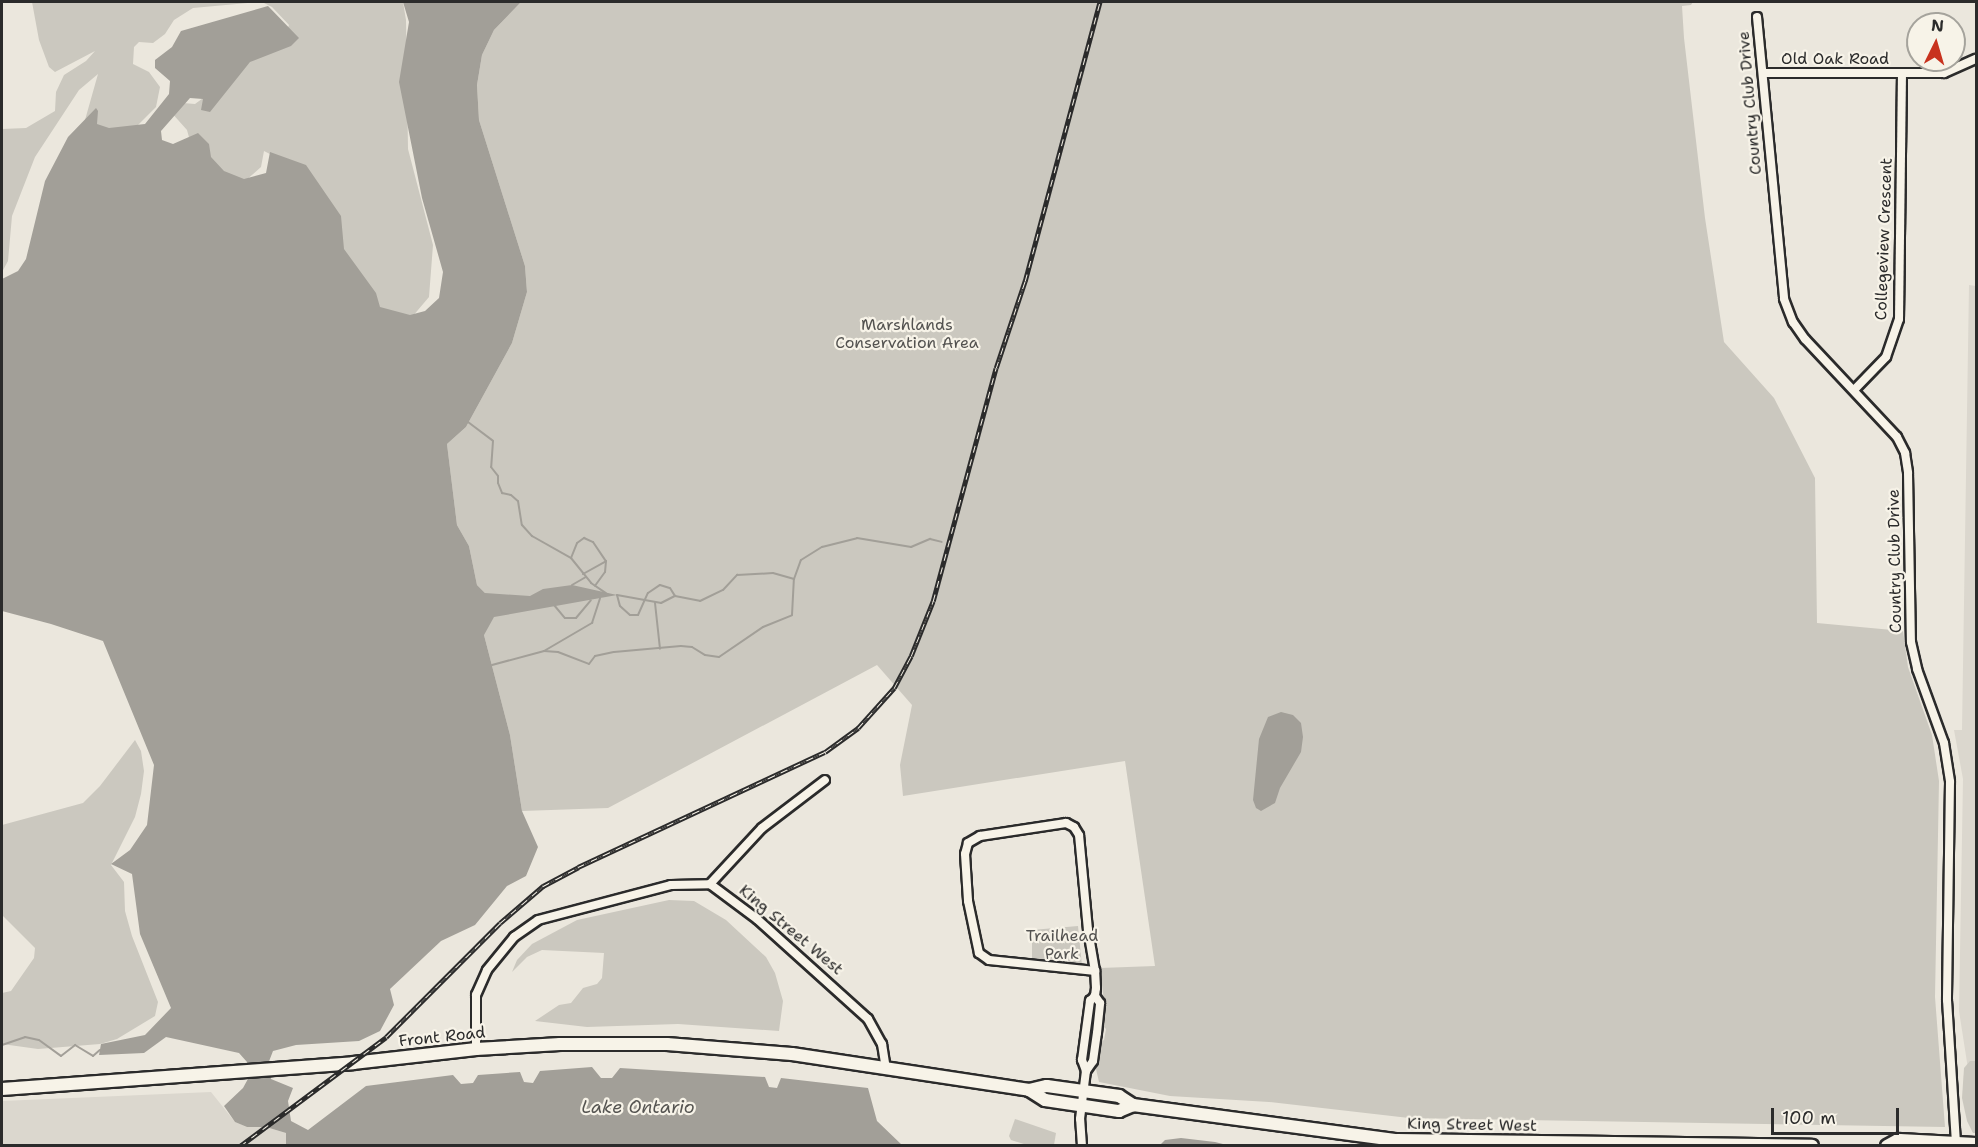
<!DOCTYPE html>
<html>
<head>
<meta charset="utf-8">
<style>
  body { margin:0 }
  #map { position:relative; width:1978px; height:1147px; overflow:hidden; background:#ebe7dd; font-family:"Shantell Sans",sans-serif }
  div>[style] { position:absolute }
  [style*='--x'] { left:calc(var(--x)*1px); top:calc(var(--y)*1px); width:calc(var(--w)*1px); rotate:calc(var(--a)*1deg) }
  .built>* { inset:0; background:#dbd7ce }
  .green>* { inset:0; background:#cbc8bf }
  .water>* { inset:0; background:#a29f98 }
  .stream>* { height:2px; margin:-1px; padding:0 1px; transform-origin:1px; border-radius:1px; background:#a29f98 }
  .roads { filter:drop-shadow(2px 0 #2b2b2b) drop-shadow(-2px 0 #2b2b2b) drop-shadow(0 2px #2b2b2b) drop-shadow(0 -2px #2b2b2b) }
  .minor>* { height:8px; margin:-4px; padding:0 4px; transform-origin:4px; border-radius:4px; background:#f7f3e8 }
  .secondary>* { height:12px; margin:-6px; padding:0 6px; transform-origin:6px; border-radius:6px; background:#f7f3e8 }
  .rail>* { height:4.5px; margin-top:-2.25px; transform-origin:0; background:repeating-linear-gradient(90deg,#f7f3e8 0 7px,#2b2b2b 0 14px); box-sizing:border-box; border-block:2px solid #2b2b2b }
  span { translate:-50% -50%; white-space:nowrap; text-align:center; line-height:1.15; -webkit-text-stroke:4.5px #f7f3e8; paint-order:stroke }
  .street-label { font-size:16px; color:#2b2b2b }
  .park-label { font-size:16px; color:#535250 }
  .water-label { font-size:18px; color:#555451; font-style:italic }
  .frame { position:absolute; inset:0; border:3px solid #2b2b2b; pointer-events:none }
  .north { position:absolute; left:1906px; top:12px; width:60px; height:60px; box-sizing:border-box; background:#f7f3e8; border:2px solid #a5a39c; border-radius:50%; rotate:5deg; font-size:16px; font-weight:700; line-height:24px; text-align:center; color:#2b2b2b }
  .north::after { content:''; display:block; margin:auto; width:21px; height:27px; background:#c8321e; clip-path:polygon(50% 0,100% 100%,50% 72%,0 100%) }
  .scale { position:absolute; left:1771px; top:1108px; width:128px; height:27px; box-sizing:border-box; border:3px solid #2b2b2b; border-top:0; padding-left:8px; font-size:18px; line-height:21px; white-space:nowrap; color:#2b2b2b; -webkit-text-stroke:4px #f7f3e8; paint-order:stroke }
</style>
</head>
<body>
<div id="map">
  <div class="built">
    <div style="clip-path:polygon(1969px 285px,1976px 286px,1976px 1132px,1972px 1132px,1971px 1088px,1959px 1011px,1963px 779px,1954px 730px,1962px 730px)"></div>
    <div style="clip-path:polygon(211px 1092px,235px 1122px,247px 1127px,266px 1127px,286px 1133px,286px 1145px,2px 1145px,2px 1101px)"></div>
  </div>
  <div class="green">
    <div style="clip-path:polygon(32px 2px,258px 2px,193px 8px,174px 20px,165px 34px,153px 43px,139px 42px,134px 47px,133px 64px,149px 72px,160px 87px,156px 107px,131px 132px,93px 132px,85px 120px,98px 74px,79px 90px,35px 157px,12px 216px,8px 261px,2px 272px,2px 129px,26px 128px,55px 111px,56px 92px,64px 75px,86px 61px,95px 51px,55px 72px,49px 67px,39px 40px)"></div>
    <div style="clip-path:polygon(262px 2px,403px 2px,406px 20px,408px 149px,433px 245px,429px 297px,401px 330px,402px 400px,331px 249px,309px 174px,264px 151px,261px 167px,245px 181px,195px 159px,187px 130px,170px 111px,171px 102px,195px 104px,214px 90px,217px 76px,284px 37px,289px 25px,272px 7px)"></div>
    <div style="clip-path:polygon(521px 2px,1693px 2px,1691px 5px,1682px 6px,1684px 38px,1705px 218px,1724px 342px,1774px 398px,1815px 478px,1817px 623px,1903px 631px,1908px 667px,1932px 735px,1939px 781px,1935px 997px,1945px 1127px,1409px 1118px,1269px 1102px,1170px 1096px,1099px 1082px,1096px 1069px,1100px 1042px,1104px 1040px,1106px 1029px,1102px 1025px,1104px 1002px,1100px 968px,1155px 966px,1125px 761px,903px 796px,900px 765px,912px 705px,877px 665px,608px 808px,522px 811px,510px 735px,484px 635px,485px 593px,477px 585px,469px 546px,457px 525px,447px 444px,466px 427px,512px 343px,527px 292px,525px 266px,479px 120px,477px 85px,482px 55px,494px 30px)"></div>
    <div style="clip-path:polygon(135px 740px,141px 751px,144px 771px,141px 794px,135px 817px,111px 865px,124px 882px,125px 911px,132px 936px,158px 1002px,155px 1016px,117px 1039px,100px 1044px,38px 1049px,2px 1044px,2px 993px,11px 991px,34px 958px,35px 948px,2px 915px,2px 825px,83px 803px,100px 786px)"></div>
    <div style="clip-path:polygon(669px 900px,694px 901px,726px 920px,766px 957px,775px 973px,783px 1001px,779px 1031px,678px 1024px,587px 1027px,535px 1021px,559px 1005px,571px 1003px,583px 988px,597px 984px,602px 978px,604px 953px,542px 950px,527px 957px,512px 972px,517px 960px,532px 944px,577px 920px)"></div>
    <div style="clip-path:polygon(1078px 926px,1082px 966px,1032px 958px,1032px 930px)"></div>
    <div style="clip-path:polygon(1970px 1061px,1976px 1061px,1976px 1133px,1973px 1133px,1967px 1121px,1962px 1098px,1964px 1068px)"></div>
    <div style="clip-path:polygon(1015px 1119px,1056px 1133px,1054px 1145px,1027px 1145px,1011px 1140px,1009px 1136px)"></div>
  </div>
  <div class="water">
    <div style="clip-path:polygon(403px 2px,521px 2px,494px 30px,482px 55px,477px 85px,479px 120px,525px 266px,527px 292px,512px 343px,466px 427px,447px 444px,457px 525px,469px 546px,477px 585px,485px 593px,530px 596px,543px 589px,572px 585px,617px 595px,494px 617px,484px 635px,510px 735px,522px 811px,538px 847px,526px 876px,507px 886px,475px 925px,441px 941px,390px 989px,394px 1005px,380px 1031px,359px 1041px,296px 1045px,273px 1051px,268px 1064px,271px 1079px,293px 1088px,288px 1101px,291px 1121px,308px 1130px,366px 1086px,453px 1075px,461px 1084px,473px 1083px,478px 1075px,520px 1072px,524px 1082px,533px 1083px,540px 1071px,592px 1067px,601px 1078px,612px 1078px,620px 1068px,765px 1077px,769px 1087px,777px 1088px,781px 1078px,868px 1088px,877px 1121px,902px 1145px,286px 1145px,286px 1133px,266px 1127px,247px 1127px,235px 1122px,224px 1106px,243px 1088px,249px 1077px,247px 1062px,239px 1053px,166px 1037px,144px 1053px,99px 1055px,101px 1044px,145px 1035px,171px 1008px,140px 934px,132px 874px,111px 864px,130px 850px,147px 825px,154px 765px,103px 641px,51px 624px,2px 611px,2px 279px,18px 271px,26px 259px,45px 181px,68px 137px,96px 108px,98px 111px,97px 124px,109px 128px,145px 124px,169px 94px,170px 81px,155px 68px,155px 60px,172px 47px,181px 31px,268px 6px,299px 38px,291px 46px,250px 62px,210px 112px,201px 110px,203px 99px,190px 98px,161px 131px,162px 140px,173px 144px,198px 133px,209px 144px,211px 157px,224px 171px,244px 179px,266px 173px,270px 152px,306px 165px,341px 216px,344px 249px,376px 293px,380px 307px,410px 315px,425px 311px,439px 298px,443px 272px,422px 198px,399px 82px,409px 22px)"></div>
    <div style="clip-path:polygon(1281px 712px,1293px 715px,1301px 723px,1303px 737px,1301px 752px,1280px 788px,1275px 803px,1261px 811px,1256px 808px,1253px 800px,1259px 739px,1268px 717px)"></div>
    <div style="clip-path:polygon(1181px 1138px,1215px 1142px,1227px 1145px,1160px 1145px,1165px 1140px)"></div>
  </div>
  <div class="stream">
    <div style="--x:468;--y:422;--w:31;--a:37"></div>
    <div style="--x:493;--y:441;--w:26;--a:94"></div>
    <div style="--x:491;--y:467;--w:11;--a:52"></div>
    <div style="--x:498;--y:476;--w:7;--a:90"></div>
    <div style="--x:498;--y:483;--w:11;--a:68"></div>
    <div style="--x:502;--y:493;--w:9;--a:13"></div>
    <div style="--x:511;--y:495;--w:9;--a:41"></div>
    <div style="--x:518;--y:501;--w:24;--a:81"></div>
    <div style="--x:522;--y:525;--w:15;--a:48"></div>
    <div style="--x:532;--y:536;--w:45;--a:29.4"></div>
    <div style="--x:571;--y:558;--w:32;--a:51"></div>
    <div style="--x:591;--y:583;--w:18;--a:34"></div>
    <div style="--x:571;--y:558;--w:16;--a:-68"></div>
    <div style="--x:577;--y:543;--w:9;--a:-36"></div>
    <div style="--x:584;--y:538;--w:10;--a:24"></div>
    <div style="--x:593;--y:542;--w:23;--a:56"></div>
    <div style="--x:606;--y:561;--w:11;--a:95"></div>
    <div style="--x:605;--y:572;--w:17;--a:126"></div>
    <div style="--x:583;--y:574;--w:26;--a:-29"></div>
    <div style="--x:572;--y:585;--w:16;--a:-30"></div>
    <div style="--x:617;--y:595;--w:45;--a:10.3"></div>
    <div style="--x:661;--y:603;--w:16;--a:-27"></div>
    <div style="--x:675;--y:596;--w:25;--a:11"></div>
    <div style="--x:700;--y:601;--w:25;--a:-26"></div>
    <div style="--x:723;--y:590;--w:21;--a:-47"></div>
    <div style="--x:737;--y:575;--w:36;--a:-3"></div>
    <div style="--x:773;--y:573;--w:22;--a:16"></div>
    <div style="--x:617;--y:595;--w:11;--a:75"></div>
    <div style="--x:620;--y:606;--w:13;--a:42"></div>
    <div style="--x:630;--y:615;--w:8;--a:0"></div>
    <div style="--x:638;--y:615;--w:24;--a:-66"></div>
    <div style="--x:648;--y:593;--w:14;--a:-34"></div>
    <div style="--x:660;--y:585;--w:10;--a:17"></div>
    <div style="--x:670;--y:588;--w:9;--a:58"></div>
    <div style="--x:655;--y:603;--w:46;--a:83.8"></div>
    <div style="--x:554;--y:605;--w:17;--a:50"></div>
    <div style="--x:565;--y:618;--w:11;--a:0"></div>
    <div style="--x:576;--y:618;--w:23;--a:-50"></div>
    <div style="--x:544;--y:651;--w:14;--a:4"></div>
    <div style="--x:558;--y:652;--w:33;--a:21"></div>
    <div style="--x:589;--y:664;--w:10;--a:-53"></div>
    <div style="--x:595;--y:656;--w:19;--a:-12"></div>
    <div style="--x:614;--y:652;--w:67;--a:-5.1"></div>
    <div style="--x:681;--y:646;--w:11;--a:5"></div>
    <div style="--x:692;--y:647;--w:15;--a:32"></div>
    <div style="--x:705;--y:655;--w:14;--a:8"></div>
    <div style="--x:719;--y:657;--w:53;--a:-34.3"></div>
    <div style="--x:763;--y:627;--w:31;--a:-22"></div>
    <div style="--x:792;--y:615;--w:36;--a:-87"></div>
    <div style="--x:794;--y:579;--w:20;--a:-70"></div>
    <div style="--x:801;--y:560;--w:25;--a:-32"></div>
    <div style="--x:822;--y:547;--w:36;--a:-14"></div>
    <div style="--x:857;--y:538;--w:55;--a:9.5"></div>
    <div style="--x:911;--y:547;--w:21;--a:-23"></div>
    <div style="--x:930;--y:539;--w:12;--a:14"></div>
    <div style="--x:492;--y:665;--w:54;--a:-15.1"></div>
    <div style="--x:544;--y:651;--w:56;--a:-30.3"></div>
    <div style="--x:592;--y:623;--w:26;--a:-72"></div>
    <div style="--x:2;--y:1045;--w:24;--a:-19"></div>
    <div style="--x:25;--y:1037;--w:14;--a:12"></div>
    <div style="--x:39;--y:1040;--w:27;--a:36"></div>
    <div style="--x:61;--y:1056;--w:18;--a:-38"></div>
    <div style="--x:75;--y:1045;--w:21;--a:31"></div>
    <div style="--x:93;--y:1056;--w:9;--a:-41"></div>
  </div>
  <div class="roads">
    <div class="minor">
      <div style="--x:1757;--y:17;--w:283;--a:84.5"></div>
      <div style="--x:1784;--y:299;--w:25;--a:69"></div>
      <div style="--x:1793;--y:322;--w:21;--a:55"></div>
      <div style="--x:1805;--y:339;--w:134;--a:46.8"></div>
      <div style="--x:1897;--y:437;--w:18;--a:63"></div>
      <div style="--x:1905;--y:453;--w:20;--a:81"></div>
      <div style="--x:1908;--y:473;--w:169;--a:89"></div>
      <div style="--x:1911;--y:642;--w:28;--a:77"></div>
      <div style="--x:1917;--y:669;--w:79;--a:70"></div>
      <div style="--x:1944;--y:743;--w:39;--a:81"></div>
      <div style="--x:1950;--y:782;--w:218;--a:90.8"></div>
      <div style="--x:1947;--y:1000;--w:143;--a:86.4"></div>
      <div style="--x:1763;--y:73;--w:181;--a:0"></div>
      <div style="--x:1944;--y:73;--w:35;--a:-24"></div>
      <div style="--x:1854;--y:390;--w:46;--a:-45.9"></div>
      <div style="--x:1886;--y:357;--w:40;--a:-71.1"></div>
      <div style="--x:1899;--y:319;--w:245;--a:-89.3"></div>
      <div style="--x:710;--y:884;--w:76;--a:-47.1"></div>
      <div style="--x:762;--y:828;--w:79;--a:-37.3"></div>
      <div style="--x:476;--y:1049;--w:54;--a:-90"></div>
      <div style="--x:476;--y:995;--w:27;--a:-66"></div>
      <div style="--x:487;--y:970;--w:43;--a:-50.7"></div>
      <div style="--x:514;--y:937;--w:29;--a:-35"></div>
      <div style="--x:538;--y:920;--w:138;--a:-14.7"></div>
      <div style="--x:671;--y:885;--w:39;--a:-1"></div>
      <div style="--x:710;--y:884;--w:59;--a:36.7"></div>
      <div style="--x:757;--y:919;--w:149;--a:42"></div>
      <div style="--x:868;--y:1019;--w:29;--a:61"></div>
      <div style="--x:882;--y:1044;--w:24;--a:81"></div>
      <div style="--x:1086;--y:1071;--w:12;--a:-55"></div>
      <div style="--x:1093;--y:1061;--w:28;--a:-82"></div>
      <div style="--x:1097;--y:1033;--w:30;--a:-84"></div>
      <div style="--x:1100;--y:1003;--w:9;--a:-126"></div>
      <div style="--x:1082;--y:1146;--w:27;--a:-94"></div>
      <div style="--x:1080;--y:1119;--w:48;--a:-82.9"></div>
      <div style="--x:1086;--y:1071;--w:12;--a:-110"></div>
      <div style="--x:1082;--y:1060;--w:60;--a:-82.3"></div>
      <div style="--x:1090;--y:1001;--w:7;--a:-45"></div>
      <div style="--x:1095;--y:996;--w:8;--a:-83"></div>
      <div style="--x:1096;--y:988;--w:17;--a:-93"></div>
      <div style="--x:1095;--y:971;--w:42;--a:-99.7"></div>
      <div style="--x:1088;--y:930;--w:95;--a:-95.4"></div>
      <div style="--x:1079;--y:835;--w:9;--a:-122"></div>
      <div style="--x:1074;--y:827;--w:9;--a:-153"></div>
      <div style="--x:1066;--y:823;--w:87;--a:171.4"></div>
      <div style="--x:980;--y:836;--w:14;--a:150"></div>
      <div style="--x:968;--y:843;--w:11;--a:105"></div>
      <div style="--x:965;--y:854;--w:47;--a:86.3"></div>
      <div style="--x:968;--y:901;--w:53;--a:78.1"></div>
      <div style="--x:979;--y:953;--w:12;--a:35"></div>
      <div style="--x:989;--y:960;--w:107;--a:5.9"></div>
    </div>
    <div class="secondary">
      <div style="--x:2;--y:1089;--w:352;--a:-4.2"></div>
      <div style="--x:353;--y:1063;--w:124;--a:-6.5"></div>
      <div style="--x:476;--y:1049;--w:84;--a:-3.4"></div>
      <div style="--x:560;--y:1044;--w:107;--a:0"></div>
      <div style="--x:667;--y:1044;--w:125;--a:4.6"></div>
      <div style="--x:792;--y:1054;--w:240;--a:8.6"></div>
      <div style="--x:1029;--y:1090;--w:18;--a:-13"></div>
      <div style="--x:1047;--y:1086;--w:73;--a:7.9"></div>
      <div style="--x:1119;--y:1096;--w:17;--a:33"></div>
      <div style="--x:1133;--y:1105;--w:266;--a:7.6"></div>
      <div style="--x:1397;--y:1140;--w:415;--a:0.8"></div>
      <div style="--x:1029;--y:1090;--w:19;--a:32"></div>
      <div style="--x:1045;--y:1100;--w:75;--a:8.5"></div>
      <div style="--x:1119;--y:1111;--w:15;--a:-23"></div>
      <div style="--x:1887;--y:1146;--w:13;--a:-29"></div>
      <div style="--x:1898;--y:1140;--w:78;--a:2.9"></div>
    </div>
  </div>
  <div class="rail">
    <div style="--x:240;--y:1146;--w:182;--a:-36.7"></div>
    <div style="--x:386;--y:1037;--w:161;--a:-45"></div>
    <div style="--x:500;--y:923;--w:57;--a:-40.7"></div>
    <div style="--x:543;--y:886;--w:40;--a:-28"></div>
    <div style="--x:578;--y:867;--w:272;--a:-25"></div>
    <div style="--x:825;--y:752;--w:41;--a:-36"></div>
    <div style="--x:858;--y:728;--w:54;--a:-48"></div>
    <div style="--x:894;--y:688;--w:36;--a:-62"></div>
    <div style="--x:911;--y:656;--w:59;--a:-68.2"></div>
    <div style="--x:933;--y:601;--w:241;--a:-74.9"></div>
    <div style="--x:996;--y:368;--w:92;--a:-71.6"></div>
    <div style="--x:1025;--y:281;--w:289;--a:-75"></div>
  </div>
  <div class="street-label">
    <span style="left:1835px;top:59px">Old Oak Road</span>
    <span style="left:1750px;top:103px;rotate:-95deg">Country Club Drive</span>
    <span style="left:1884px;top:239px;rotate:-88deg">Collegeview Crescent</span>
    <span style="left:1895px;top:561px;rotate:-91deg">Country Club Drive</span>
    <span style="left:791px;top:930px;rotate:40deg">King Street West</span>
    <span style="left:442px;top:1037px;rotate:-6deg">Front Road</span>
    <span style="left:1472px;top:1125px;rotate:1deg">King Street West</span>
  </div>
  <div class="park-label">
    <span style="left:907px;top:334px">Marshlands<br>Conservation Area</span>
    <span style="left:1062px;top:945px">Trailhead<br>Park</span>
  </div>
  <div class="water-label">
    <span style="left:638px;top:1107px">Lake Ontario</span>
  </div>
  <div class="frame"></div>
  <div class="north">N</div>
  <div class="scale">100 m</div>
</div>
</body>
</html>
